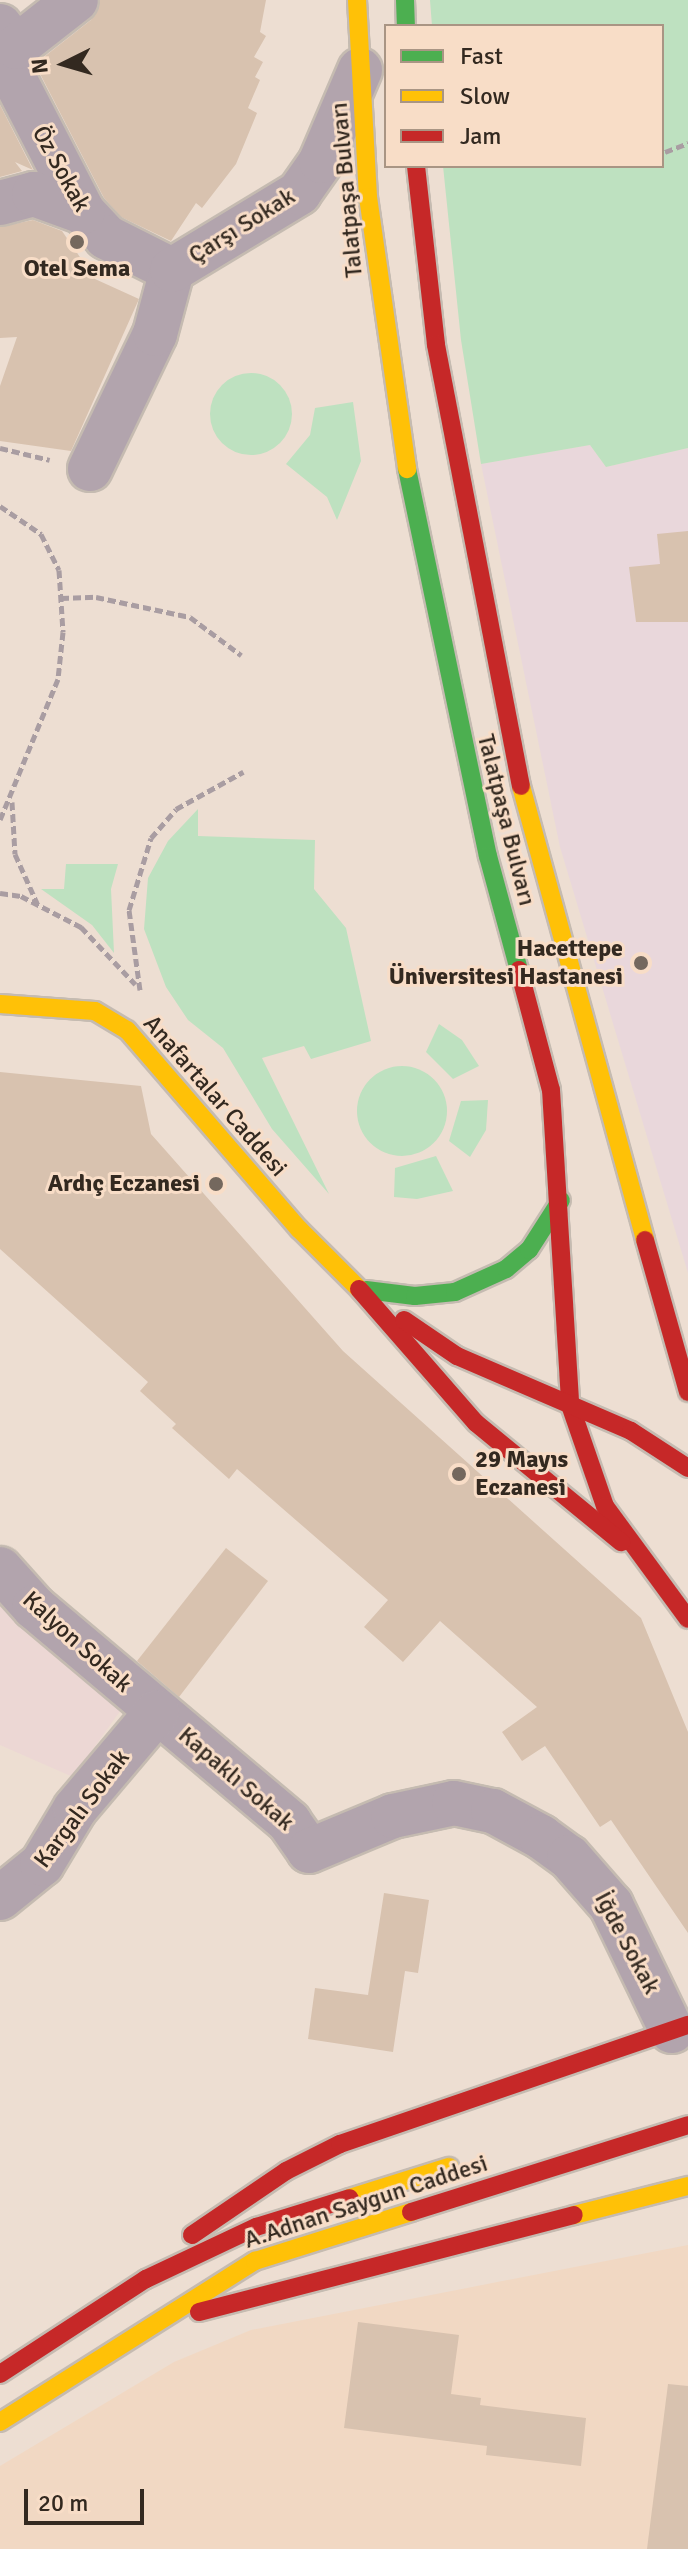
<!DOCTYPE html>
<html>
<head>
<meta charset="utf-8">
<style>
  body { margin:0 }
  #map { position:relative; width:688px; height:2549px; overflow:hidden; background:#edded2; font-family:Signika,sans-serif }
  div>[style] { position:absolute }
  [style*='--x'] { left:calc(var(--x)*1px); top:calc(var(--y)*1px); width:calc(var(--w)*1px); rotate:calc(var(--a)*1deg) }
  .built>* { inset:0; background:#f1d8c3 }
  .education>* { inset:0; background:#ecd7d4 }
  .medical>* { inset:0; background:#e9d7db }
  .green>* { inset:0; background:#bee1c0 }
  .round { border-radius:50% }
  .building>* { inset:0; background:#d8c2af }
  .path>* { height:5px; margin-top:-2.5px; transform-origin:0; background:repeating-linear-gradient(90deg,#a99da2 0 8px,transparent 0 12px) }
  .roads { filter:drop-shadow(2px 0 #c5bbb1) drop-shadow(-2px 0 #c5bbb1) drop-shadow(0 2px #c5bbb1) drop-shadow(0 -2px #c5bbb1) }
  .street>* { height:44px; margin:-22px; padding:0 22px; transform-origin:22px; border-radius:22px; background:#b2a4ad }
  .fast>* { height:18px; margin:-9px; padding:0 9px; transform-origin:9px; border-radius:9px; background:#4caf50 }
  .slow>* { height:18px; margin:-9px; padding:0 9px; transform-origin:9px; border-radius:9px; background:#ffc107 }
  .jam>* { height:18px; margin:-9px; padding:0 9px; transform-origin:9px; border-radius:9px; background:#c62828 }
  .dots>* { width:22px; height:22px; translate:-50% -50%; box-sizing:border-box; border:4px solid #f8ddc7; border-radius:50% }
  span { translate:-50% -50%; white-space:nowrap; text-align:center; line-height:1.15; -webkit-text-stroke:6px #f8ddc7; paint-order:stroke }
  .street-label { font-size:24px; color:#332920 }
  .poi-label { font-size:24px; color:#332920; font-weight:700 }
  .right { translate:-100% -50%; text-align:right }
  .left { translate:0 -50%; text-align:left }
  .legend { position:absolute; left:384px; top:24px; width:280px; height:144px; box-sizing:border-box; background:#f8ddc7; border:2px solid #a99584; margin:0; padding:10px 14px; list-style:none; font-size:24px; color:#332920 }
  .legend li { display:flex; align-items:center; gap:16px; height:40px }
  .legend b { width:40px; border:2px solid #a99584 }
  .north { position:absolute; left:24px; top:24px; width:80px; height:80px; -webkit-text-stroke:6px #f8ddc7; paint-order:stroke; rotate:265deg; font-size:22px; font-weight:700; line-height:32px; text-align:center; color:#332920 }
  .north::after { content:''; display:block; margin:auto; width:28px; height:36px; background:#332920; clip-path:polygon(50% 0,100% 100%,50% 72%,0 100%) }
  .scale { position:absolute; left:24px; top:2489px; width:120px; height:36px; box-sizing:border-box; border:4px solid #332920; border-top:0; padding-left:10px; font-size:24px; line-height:28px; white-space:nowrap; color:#332920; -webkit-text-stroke:6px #f8ddc7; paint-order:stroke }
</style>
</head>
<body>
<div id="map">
  <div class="built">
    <div style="clip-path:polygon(688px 2245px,688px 2549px,0 2549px,0 2466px,174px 2362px,251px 2330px)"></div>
  </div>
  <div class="education">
    <div style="clip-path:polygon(0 1599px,128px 1700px,73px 1777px,0 1745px)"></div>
  </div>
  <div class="medical">
    <div style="clip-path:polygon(590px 445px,606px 467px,688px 448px,688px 1273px,560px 847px,481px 464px)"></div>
  </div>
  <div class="green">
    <div style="clip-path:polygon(430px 0,688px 0,688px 448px,606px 467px,590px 445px,481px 464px,461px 340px,443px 166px,662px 166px,662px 26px,432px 26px)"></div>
    <div class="round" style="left:210px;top:373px;width:82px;height:82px"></div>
    <div style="clip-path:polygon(353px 402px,361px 461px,337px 520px,327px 497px,286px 464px,310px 435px,315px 408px)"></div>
    <div style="clip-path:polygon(198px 809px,198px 836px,315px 840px,314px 889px,346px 928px,371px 1041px,311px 1059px,304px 1046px,262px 1058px,329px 1194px,272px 1129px,223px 1048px,188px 1020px,166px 987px,144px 929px,148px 878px,168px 841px)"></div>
    <div style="clip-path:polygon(66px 864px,118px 864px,111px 889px,114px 953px,92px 925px,41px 889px,64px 889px)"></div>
    <div style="clip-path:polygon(439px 1024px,462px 1040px,479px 1066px,453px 1079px,426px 1052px)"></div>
    <div class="round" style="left:357px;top:1066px;width:90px;height:90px"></div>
    <div style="clip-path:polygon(488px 1100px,486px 1130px,470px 1157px,449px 1141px,461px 1101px)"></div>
    <div style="clip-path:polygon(436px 1156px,453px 1191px,417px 1199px,394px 1197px,395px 1168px)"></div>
  </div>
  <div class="building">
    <div style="clip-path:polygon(100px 0,266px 0,260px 32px,266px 36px,254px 57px,263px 62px,255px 77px,260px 80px,248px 108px,257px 113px,236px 164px,202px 208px,196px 203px,171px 241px,121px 217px,104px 198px,35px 64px,91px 20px)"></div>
    <div style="clip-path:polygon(0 105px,33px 170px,15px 162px,22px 171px,0 177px)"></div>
    <div style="clip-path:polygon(33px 220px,62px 231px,95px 279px,139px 299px,71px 451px,0 441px,0 386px,17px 337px,0 338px,0 227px)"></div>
    <div style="clip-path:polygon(688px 531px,688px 622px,636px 622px,629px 567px,660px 564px,657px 534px)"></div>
    <div style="clip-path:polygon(0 1072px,141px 1086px,151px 1134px,343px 1351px,641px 1618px,688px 1732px,688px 1933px,611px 1820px,600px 1827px,545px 1746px,522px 1761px,502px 1732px,537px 1707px,440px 1621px,403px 1662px,364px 1627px,388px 1600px,237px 1469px,229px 1479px,172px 1428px,176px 1424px,140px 1391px,148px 1382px,0 1249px)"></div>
    <div style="clip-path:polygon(226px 1548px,268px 1581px,179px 1697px,137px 1661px)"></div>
    <div style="clip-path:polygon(384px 1893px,429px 1900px,418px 1973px,405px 1971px,393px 2052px,308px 2039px,315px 1988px,368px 1995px)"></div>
    <div style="clip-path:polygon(358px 2322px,459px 2335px,451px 2394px,481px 2398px,480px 2405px,586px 2418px,581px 2466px,486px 2455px,487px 2446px,344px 2428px)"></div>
    <div style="clip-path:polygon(668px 2384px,688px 2386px,688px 2549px,647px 2549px)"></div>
  </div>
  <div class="path">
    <div style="--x:665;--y:152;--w:25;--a:-21"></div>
    <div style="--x:0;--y:448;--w:51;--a:13.5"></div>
    <div style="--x:0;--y:506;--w:50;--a:34.3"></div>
    <div style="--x:41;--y:534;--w:40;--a:63.4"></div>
    <div style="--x:59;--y:570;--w:62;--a:86.3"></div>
    <div style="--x:63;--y:632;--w:47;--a:96.1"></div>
    <div style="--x:58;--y:679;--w:152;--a:112.4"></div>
    <div style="--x:61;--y:598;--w:35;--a:-2"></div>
    <div style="--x:96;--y:597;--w:96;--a:12"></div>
    <div style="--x:190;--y:617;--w:64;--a:36.7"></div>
    <div style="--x:12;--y:802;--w:52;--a:86.7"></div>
    <div style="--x:15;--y:854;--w:54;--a:65.8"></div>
    <div style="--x:0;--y:893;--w:21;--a:8"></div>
    <div style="--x:21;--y:896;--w:68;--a:27.3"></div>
    <div style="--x:81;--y:927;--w:79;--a:46.5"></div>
    <div style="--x:140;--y:990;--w:81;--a:-97.8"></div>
    <div style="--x:129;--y:910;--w:75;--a:-73"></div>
    <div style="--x:151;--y:838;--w:38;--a:-49"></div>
    <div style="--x:176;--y:809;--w:77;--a:-28.9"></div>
  </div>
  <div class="roads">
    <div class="street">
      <div style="--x:0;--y:26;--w:26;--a:53"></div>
      <div style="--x:16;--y:47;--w:18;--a:117"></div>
      <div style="--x:8;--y:63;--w:18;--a:68"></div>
      <div style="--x:15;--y:80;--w:148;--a:62.7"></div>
      <div style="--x:83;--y:212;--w:34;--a:47"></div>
      <div style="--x:106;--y:237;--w:74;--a:26.6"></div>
      <div style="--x:16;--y:47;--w:76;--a:-38.1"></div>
      <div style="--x:0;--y:203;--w:35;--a:-15"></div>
      <div style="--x:34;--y:194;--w:52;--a:20.2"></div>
      <div style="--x:90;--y:469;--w:150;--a:-64.3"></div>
      <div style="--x:155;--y:334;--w:66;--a:-75.1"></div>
      <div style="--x:172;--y:270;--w:149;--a:-31.2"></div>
      <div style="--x:299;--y:193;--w:39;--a:-55"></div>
      <div style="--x:321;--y:161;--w:99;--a:-66.8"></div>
      <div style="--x:0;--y:1569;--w:51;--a:48.2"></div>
      <div style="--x:34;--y:1607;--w:334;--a:40.1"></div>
      <div style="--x:289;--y:1822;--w:35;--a:55"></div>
      <div style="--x:309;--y:1851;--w:91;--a:-22.6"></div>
      <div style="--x:393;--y:1816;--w:62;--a:-12"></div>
      <div style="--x:454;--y:1803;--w:40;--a:12"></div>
      <div style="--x:493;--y:1811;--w:55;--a:28.4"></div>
      <div style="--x:541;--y:1837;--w:34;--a:36"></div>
      <div style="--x:569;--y:1857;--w:64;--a:48.8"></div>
      <div style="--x:611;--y:1905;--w:140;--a:64.2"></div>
      <div style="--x:0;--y:1898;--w:54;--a:-39"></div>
      <div style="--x:42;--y:1864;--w:64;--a:-59"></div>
      <div style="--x:75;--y:1809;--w:127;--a:-49.8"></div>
    </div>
    <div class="fast">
      <div style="--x:405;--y:0;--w:26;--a:88"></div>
      <div style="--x:407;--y:469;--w:395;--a:78.2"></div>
      <div style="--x:488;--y:856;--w:118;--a:74.8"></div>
      <div style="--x:366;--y:1290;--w:49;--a:7"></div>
      <div style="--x:415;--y:1296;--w:40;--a:-5.7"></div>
      <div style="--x:455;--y:1292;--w:56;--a:-24.3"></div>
      <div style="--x:506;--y:1269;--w:30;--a:-40"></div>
      <div style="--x:529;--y:1250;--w:59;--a:-57.4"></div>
    </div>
    <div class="slow">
      <div style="--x:357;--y:0;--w:197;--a:86.8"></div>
      <div style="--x:368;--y:197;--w:275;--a:81.8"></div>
      <div style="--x:521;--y:786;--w:471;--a:74.7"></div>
      <div style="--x:0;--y:1004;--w:95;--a:4.2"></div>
      <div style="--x:95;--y:1011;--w:37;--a:31"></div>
      <div style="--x:127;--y:1030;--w:263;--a:49.2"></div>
      <div style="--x:299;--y:1229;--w:85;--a:45"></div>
      <div style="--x:350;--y:2198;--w:104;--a:-17.4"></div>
      <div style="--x:574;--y:2215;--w:118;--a:-14.3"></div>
      <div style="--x:0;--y:2422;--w:302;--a:-32.3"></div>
      <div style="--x:255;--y:2261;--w:164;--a:-17.4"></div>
    </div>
    <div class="jam">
      <div style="--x:416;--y:166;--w:180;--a:83.6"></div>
      <div style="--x:436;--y:345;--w:449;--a:79.1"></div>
      <div style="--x:519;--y:970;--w:124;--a:75.1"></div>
      <div style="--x:551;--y:1090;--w:316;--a:86.5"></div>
      <div style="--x:570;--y:1405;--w:107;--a:70.9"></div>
      <div style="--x:605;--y:1506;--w:140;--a:53.7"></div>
      <div style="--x:645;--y:1240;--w:158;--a:74.2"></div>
      <div style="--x:359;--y:1289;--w:178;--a:48.9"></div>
      <div style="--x:476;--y:1423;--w:188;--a:39.4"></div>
      <div style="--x:404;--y:1320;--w:64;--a:34.2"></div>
      <div style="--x:457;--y:1356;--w:189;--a:23.3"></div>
      <div style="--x:631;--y:1431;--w:68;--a:33"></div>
      <div style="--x:411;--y:2212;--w:290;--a:-17.4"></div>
      <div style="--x:192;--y:2235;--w:114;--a:-34.2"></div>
      <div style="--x:286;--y:2171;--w:60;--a:-26.6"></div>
      <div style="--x:340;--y:2144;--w:368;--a:-18.9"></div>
      <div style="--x:199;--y:2312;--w:387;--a:-14.5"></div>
      <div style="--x:0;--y:2374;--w:174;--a:-33.1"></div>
      <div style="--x:146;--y:2279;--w:122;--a:-25.3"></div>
      <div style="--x:256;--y:2227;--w:98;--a:-17.1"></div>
    </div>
  </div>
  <div class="dots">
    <div style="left:77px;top:242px;background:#74685e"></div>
    <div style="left:641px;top:963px;background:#74685e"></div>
    <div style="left:216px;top:1184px;background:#74685e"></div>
    <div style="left:459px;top:1474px;background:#74685e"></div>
  </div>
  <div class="street-label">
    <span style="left:61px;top:169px;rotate:61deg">Öz Sokak</span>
    <span style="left:347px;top:190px;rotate:-95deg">Talatpaşa Bulvarı</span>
    <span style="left:242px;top:226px;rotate:-32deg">Çarşı Sokak</span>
    <span style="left:506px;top:820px;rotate:76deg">Talatpaşa Bulvarı</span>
    <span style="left:215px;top:1096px;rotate:49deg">Anafartalar Caddesi</span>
    <span style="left:77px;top:1642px;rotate:42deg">Kalyon Sokak</span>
    <span style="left:236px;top:1779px;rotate:41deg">Kapaklı Sokak</span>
    <span style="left:82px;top:1809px;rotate:-53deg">Kargalı Sokak</span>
    <span style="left:627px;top:1943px;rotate:62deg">İğde Sokak</span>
    <span style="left:366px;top:2202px;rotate:-18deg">A.Adnan Saygun Caddesi</span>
  </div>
  <div class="poi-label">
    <span style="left:77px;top:269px">Otel Sema</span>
    <span class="right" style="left:623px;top:963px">Hacettepe<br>Üniversitesi Hastanesi</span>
    <span class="right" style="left:200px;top:1184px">Ardıç Eczanesi</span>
    <span class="left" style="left:475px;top:1474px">29 Mayıs<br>Eczanesi</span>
  </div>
  <ul class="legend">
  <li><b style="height:10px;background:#4caf50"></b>Fast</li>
  <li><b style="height:10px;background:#ffc107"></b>Slow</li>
  <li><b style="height:10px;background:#c62828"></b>Jam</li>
  </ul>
  <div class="north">N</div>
  <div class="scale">20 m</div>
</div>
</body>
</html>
